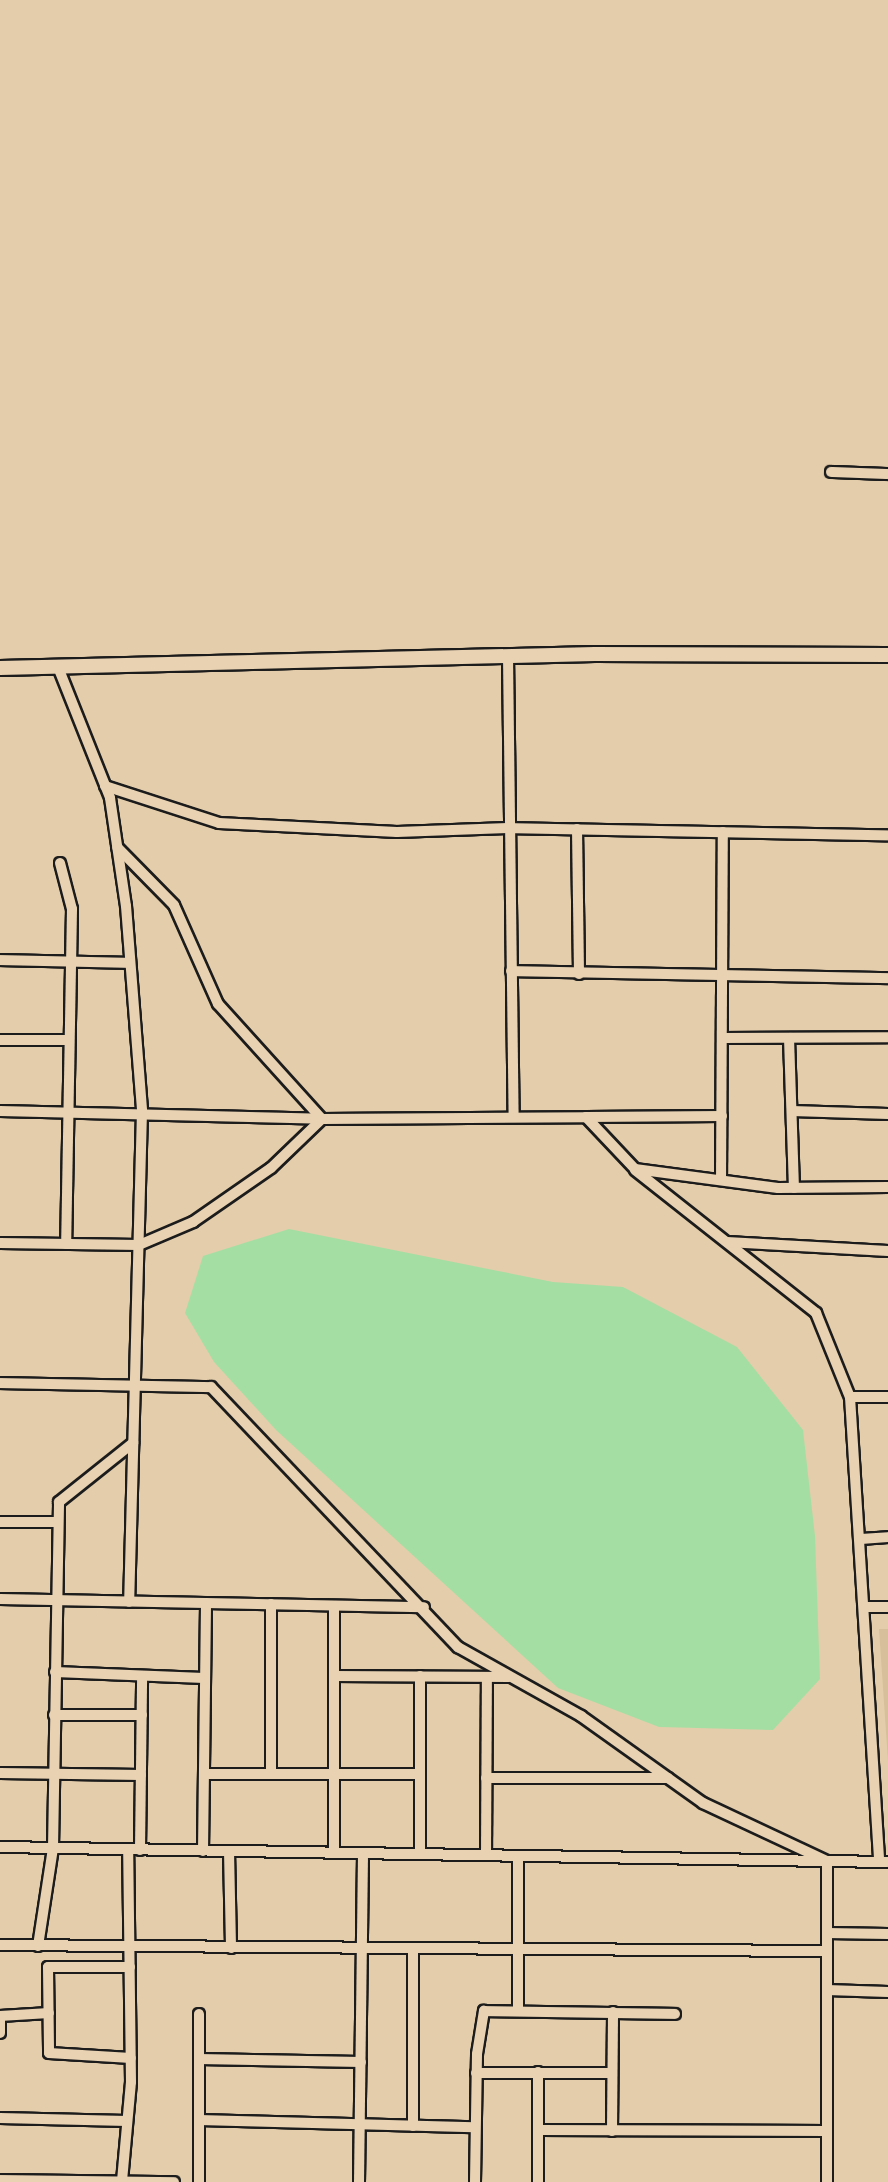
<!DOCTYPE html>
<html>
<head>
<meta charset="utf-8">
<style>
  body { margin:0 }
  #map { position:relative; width:888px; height:2182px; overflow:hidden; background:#e4cdaa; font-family:"Indie Flower",sans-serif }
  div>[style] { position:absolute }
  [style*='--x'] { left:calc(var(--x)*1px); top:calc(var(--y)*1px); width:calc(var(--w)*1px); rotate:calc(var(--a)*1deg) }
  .built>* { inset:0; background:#d6bf9a }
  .green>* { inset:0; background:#a5dea3 }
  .roads { filter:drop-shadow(2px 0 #1c1c1c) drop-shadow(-2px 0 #1c1c1c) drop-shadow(0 2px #1c1c1c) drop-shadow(0 -2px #1c1c1c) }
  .street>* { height:10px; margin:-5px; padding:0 5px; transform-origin:5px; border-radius:5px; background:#e8d2b2 }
  .secondary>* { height:14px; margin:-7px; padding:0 7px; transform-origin:7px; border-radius:7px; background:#e8d2b2 }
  span { translate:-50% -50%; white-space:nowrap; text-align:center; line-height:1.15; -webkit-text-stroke:5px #e8d2b2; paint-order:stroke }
</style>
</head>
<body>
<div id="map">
  <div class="built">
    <div style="clip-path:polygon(879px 1629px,888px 1629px,888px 1761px)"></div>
  </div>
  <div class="green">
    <div style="clip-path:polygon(289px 1229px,553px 1282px,623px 1287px,737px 1347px,803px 1430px,815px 1536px,820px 1679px,773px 1730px,659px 1727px,558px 1688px,276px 1430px,214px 1362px,185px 1313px,203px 1256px)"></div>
  </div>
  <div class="roads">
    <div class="street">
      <div style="--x:831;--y:472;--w:57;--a:2"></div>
      <div style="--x:508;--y:656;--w:461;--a:89.3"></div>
      <div style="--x:58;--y:667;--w:141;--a:68.3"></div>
      <div style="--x:110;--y:798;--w:109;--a:81.6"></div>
      <div style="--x:126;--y:906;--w:206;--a:85.5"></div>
      <div style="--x:142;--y:1111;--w:491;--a:91.5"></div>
      <div style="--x:105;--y:786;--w:120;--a:18"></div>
      <div style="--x:219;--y:823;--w:178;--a:2.9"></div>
      <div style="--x:397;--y:832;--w:111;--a:-2.1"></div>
      <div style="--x:508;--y:828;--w:380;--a:1.1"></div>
      <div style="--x:577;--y:829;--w:145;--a:89.2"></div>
      <div style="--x:60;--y:863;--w:48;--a:75.4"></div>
      <div style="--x:72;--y:909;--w:335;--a:91"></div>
      <div style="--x:0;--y:960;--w:130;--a:1.3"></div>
      <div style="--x:511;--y:971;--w:377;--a:1.1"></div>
      <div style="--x:722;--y:1038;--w:166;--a:-0.3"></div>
      <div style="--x:789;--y:1038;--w:150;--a:88.1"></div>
      <div style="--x:0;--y:1040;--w:69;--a:0"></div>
      <div style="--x:0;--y:1111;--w:322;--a:1.4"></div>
      <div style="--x:322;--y:1119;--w:264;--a:-0.4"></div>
      <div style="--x:586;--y:1117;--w:71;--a:46.7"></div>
      <div style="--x:635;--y:1169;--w:144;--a:7.6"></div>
      <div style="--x:778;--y:1188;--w:110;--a:-0.5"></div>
      <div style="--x:792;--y:1111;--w:96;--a:1.8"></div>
      <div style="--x:586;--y:1117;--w:136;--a:-0.4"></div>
      <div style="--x:635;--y:1170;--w:231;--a:38.3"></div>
      <div style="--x:816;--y:1313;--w:91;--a:68"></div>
      <div style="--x:850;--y:1397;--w:466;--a:86.4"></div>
      <div style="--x:721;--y:1180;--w:348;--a:-89.7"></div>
      <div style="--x:727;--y:1242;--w:161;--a:3.2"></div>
      <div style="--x:0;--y:1243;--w:139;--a:0.8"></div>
      <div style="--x:139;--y:1245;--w:59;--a:-23.1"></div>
      <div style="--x:193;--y:1222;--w:95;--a:-34.7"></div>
      <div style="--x:271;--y:1168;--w:71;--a:-43.9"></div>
      <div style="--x:322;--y:1119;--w:155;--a:-132.1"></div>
      <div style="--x:218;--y:1004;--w:108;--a:-114"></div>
      <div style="--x:174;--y:905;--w:81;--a:-134.5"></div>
      <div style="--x:0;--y:1383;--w:211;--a:1.1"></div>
      <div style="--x:211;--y:1387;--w:359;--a:46.5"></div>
      <div style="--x:458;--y:1647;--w:141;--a:29.3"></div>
      <div style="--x:581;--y:1716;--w:150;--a:35.5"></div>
      <div style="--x:703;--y:1803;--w:137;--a:25.1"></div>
      <div style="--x:827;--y:1861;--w:321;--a:90"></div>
      <div style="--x:850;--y:1397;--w:38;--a:0"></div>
      <div style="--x:0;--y:1522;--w:58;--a:0"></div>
      <div style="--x:861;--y:1539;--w:27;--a:-4"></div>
      <div style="--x:0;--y:1599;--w:424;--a:1.1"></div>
      <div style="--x:271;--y:1604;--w:169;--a:90"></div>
      <div style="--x:334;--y:1606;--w:247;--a:90"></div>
      <div style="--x:866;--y:1607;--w:22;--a:0"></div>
      <div style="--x:55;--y:1672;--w:149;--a:2.3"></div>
      <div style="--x:334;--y:1676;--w:175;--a:0.3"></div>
      <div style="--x:420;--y:1676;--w:178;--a:90"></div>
      <div style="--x:54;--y:1715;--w:88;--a:0"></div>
      <div style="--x:0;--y:1773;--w:141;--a:0.8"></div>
      <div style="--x:204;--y:1774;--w:216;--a:0"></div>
      <div style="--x:486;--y:1778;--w:182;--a:0"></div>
      <div style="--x:0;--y:1847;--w:888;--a:0.97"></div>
      <div style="--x:140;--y:1850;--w:174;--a:-89.3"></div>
      <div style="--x:203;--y:1851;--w:248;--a:-89.3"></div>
      <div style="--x:229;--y:1851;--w:97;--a:88.8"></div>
      <div style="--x:486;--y:1855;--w:178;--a:-89.7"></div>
      <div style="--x:827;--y:1933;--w:61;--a:0.9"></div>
      <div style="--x:0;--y:1945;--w:827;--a:0.42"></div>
      <div style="--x:38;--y:1946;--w:99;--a:-81.3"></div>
      <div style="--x:53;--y:1848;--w:346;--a:-89"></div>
      <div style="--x:59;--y:1502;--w:95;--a:-38.6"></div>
      <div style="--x:413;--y:1950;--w:176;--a:90"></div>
      <div style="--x:130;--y:1967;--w:82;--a:180"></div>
      <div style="--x:48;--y:1967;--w:86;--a:89.3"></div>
      <div style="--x:49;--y:2053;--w:82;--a:3.5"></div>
      <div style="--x:827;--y:1990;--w:61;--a:1.9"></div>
      <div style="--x:518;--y:2009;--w:153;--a:-90"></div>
      <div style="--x:0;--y:2016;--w:49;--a:-3.5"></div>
      <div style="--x:0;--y:2033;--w:17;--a:-90"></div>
      <div style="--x:199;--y:2059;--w:162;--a:1.1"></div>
      <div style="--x:538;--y:2072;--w:110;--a:90"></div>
      <div style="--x:476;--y:2073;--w:136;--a:0"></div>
      <div style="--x:0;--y:2118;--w:127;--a:1.4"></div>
      <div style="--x:199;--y:2120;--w:275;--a:1.5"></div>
      <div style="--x:538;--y:2130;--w:289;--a:0.2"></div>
      <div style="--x:612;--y:2131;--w:119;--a:-89.5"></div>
      <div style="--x:0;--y:2180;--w:174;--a:0.7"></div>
      <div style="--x:122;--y:2181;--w:99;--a:-84.8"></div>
      <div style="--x:131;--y:2082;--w:233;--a:-90.7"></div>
      <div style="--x:199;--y:2182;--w:168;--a:-90"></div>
      <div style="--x:359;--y:2182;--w:329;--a:-89.3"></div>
      <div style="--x:475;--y:2182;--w:128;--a:-89.1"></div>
      <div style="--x:477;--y:2054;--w:44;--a:-80.8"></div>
      <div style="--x:484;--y:2011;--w:191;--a:0.9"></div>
    </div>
    <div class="secondary">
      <div style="--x:0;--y:668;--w:595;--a:-1.35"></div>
      <div style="--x:595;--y:654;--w:293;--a:0.2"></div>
    </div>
  </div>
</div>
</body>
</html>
